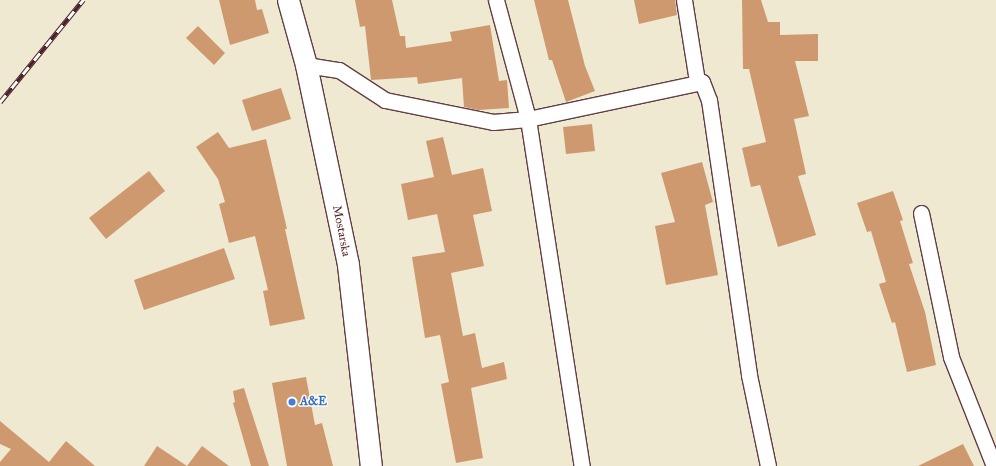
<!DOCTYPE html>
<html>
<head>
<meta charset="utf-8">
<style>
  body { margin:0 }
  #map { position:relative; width:996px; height:466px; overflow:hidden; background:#eee9d0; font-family:"IM FELL Great Primer",serif }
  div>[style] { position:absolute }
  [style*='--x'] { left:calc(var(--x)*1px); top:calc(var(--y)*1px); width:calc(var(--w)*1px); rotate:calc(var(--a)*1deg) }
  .building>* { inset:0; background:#ce996f }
  .roads { filter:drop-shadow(1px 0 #633d44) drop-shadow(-1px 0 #633d44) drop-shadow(0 1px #633d44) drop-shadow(0 -1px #633d44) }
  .minor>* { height:15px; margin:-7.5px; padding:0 7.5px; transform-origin:7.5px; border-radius:7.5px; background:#fff }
  .secondary>* { height:21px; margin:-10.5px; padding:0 10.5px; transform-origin:10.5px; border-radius:10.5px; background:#fff }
  .rail>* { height:4.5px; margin-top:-2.25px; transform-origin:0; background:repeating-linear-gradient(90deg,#fdfcf7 0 9px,#4a1f2b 0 18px); box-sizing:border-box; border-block:1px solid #4a1f2b }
  .dots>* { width:11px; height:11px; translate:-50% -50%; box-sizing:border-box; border:2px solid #fdfcf7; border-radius:50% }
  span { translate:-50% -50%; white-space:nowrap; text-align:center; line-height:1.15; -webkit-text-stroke:3px #fdfcf7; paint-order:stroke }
  .street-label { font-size:12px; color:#4a1f2b }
  .shop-label { font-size:12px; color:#366cbe; font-weight:700 }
  .left { translate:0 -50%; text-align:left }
</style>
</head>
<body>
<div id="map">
  <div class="building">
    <div style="clip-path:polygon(219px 0,255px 0,257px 10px,262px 9px,269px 33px,230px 45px)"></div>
    <div style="clip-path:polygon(355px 0,392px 0,400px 36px,405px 36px,406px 48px,452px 41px,450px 32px,490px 25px,499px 81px,507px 80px,509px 108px,478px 110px,464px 107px,462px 78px,418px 84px,417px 77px,371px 80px,365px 26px,360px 27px)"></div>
    <div style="clip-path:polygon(534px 0,568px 0,585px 66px,595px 91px,566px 102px,552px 60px,549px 60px)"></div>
    <div style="clip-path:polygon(634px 0,675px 0,677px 15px,639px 24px)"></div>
    <div style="clip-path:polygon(742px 0,761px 0,768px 22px,780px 22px,780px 35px,818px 34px,818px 61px,795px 61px,809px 116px,794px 119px,806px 174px,798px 176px,816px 235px,778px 247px,760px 185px,751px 187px,742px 148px,766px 142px,749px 69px,743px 69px)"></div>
    <div style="clip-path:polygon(198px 26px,225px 53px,214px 65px,186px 38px)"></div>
    <div style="clip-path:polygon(281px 88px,291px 119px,252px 131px,242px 100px)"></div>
    <div style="clip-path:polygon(592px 124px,595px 151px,566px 154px,563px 127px)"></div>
    <div style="clip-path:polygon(218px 132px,229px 148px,266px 139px,287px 229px,285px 229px,305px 319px,270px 326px,263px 291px,268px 290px,255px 236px,229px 243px,219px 204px,225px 202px,218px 179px,196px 147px)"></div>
    <div style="clip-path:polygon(443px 137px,452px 175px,483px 168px,492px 211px,473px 215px,484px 266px,451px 273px,463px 336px,475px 333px,482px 368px,504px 362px,507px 379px,471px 388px,483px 458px,456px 463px,441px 384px,449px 382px,440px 335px,425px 338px,412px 257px,445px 252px,437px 214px,408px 220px,401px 184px,434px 177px,426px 141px)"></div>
    <div style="clip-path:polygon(702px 162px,713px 202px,705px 205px,718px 275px,666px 285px,655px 226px,675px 222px,661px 173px)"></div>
    <div style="clip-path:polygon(149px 171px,165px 191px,106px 239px,89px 218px)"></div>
    <div style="clip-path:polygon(893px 191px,903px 220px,900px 221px,913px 263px,909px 264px,925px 312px,936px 365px,907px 372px,895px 322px,892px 323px,879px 284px,886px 282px,871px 231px,867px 232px,857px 203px)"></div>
    <div style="clip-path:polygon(224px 248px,235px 279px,144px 310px,134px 280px)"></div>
    <div style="clip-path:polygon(306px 377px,315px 425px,322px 423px,333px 466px,287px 466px,272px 383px)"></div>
    <div style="clip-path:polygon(244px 388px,247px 398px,269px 466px,251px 466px,233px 403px,235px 402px,233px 391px)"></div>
    <div style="clip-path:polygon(0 421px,49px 462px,66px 441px,95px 466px,0 466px,0 462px,11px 449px,0 444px)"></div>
    <div style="clip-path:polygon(963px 444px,974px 466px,918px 466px)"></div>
    <div style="clip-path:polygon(157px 446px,187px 466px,202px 446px,229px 466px,144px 466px)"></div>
  </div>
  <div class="roads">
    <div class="minor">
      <div style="--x:496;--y:0;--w:123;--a:74.9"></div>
      <div style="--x:528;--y:119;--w:351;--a:81.2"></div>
      <div style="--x:684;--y:0;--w:82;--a:80.9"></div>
      <div style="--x:306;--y:65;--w:33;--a:9"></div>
      <div style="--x:339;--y:70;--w:55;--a:33.1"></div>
      <div style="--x:385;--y:100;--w:110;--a:11.5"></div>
      <div style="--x:493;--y:122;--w:35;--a:-5"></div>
      <div style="--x:528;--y:119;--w:178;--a:-12"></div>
      <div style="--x:702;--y:82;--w:19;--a:69"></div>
      <div style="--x:709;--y:100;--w:278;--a:81.7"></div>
      <div style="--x:749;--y:375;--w:93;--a:78.2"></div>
      <div style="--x:921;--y:213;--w:147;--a:78.2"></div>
      <div style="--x:951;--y:357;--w:117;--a:68.5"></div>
    </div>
    <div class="secondary">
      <div style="--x:288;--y:0;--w:67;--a:74.5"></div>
      <div style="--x:306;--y:65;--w:204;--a:78.1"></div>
      <div style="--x:348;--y:265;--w:202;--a:83.5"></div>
    </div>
  </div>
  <div class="rail">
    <div style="--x:0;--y:102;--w:132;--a:-50.9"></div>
  </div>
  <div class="dots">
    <div style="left:292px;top:402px;background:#3f7fe0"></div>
  </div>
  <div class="street-label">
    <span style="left:341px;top:231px;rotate:79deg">Mostarska</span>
  </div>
  <div class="shop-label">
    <span class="left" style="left:300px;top:402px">A&amp;E</span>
  </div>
</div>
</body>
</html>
